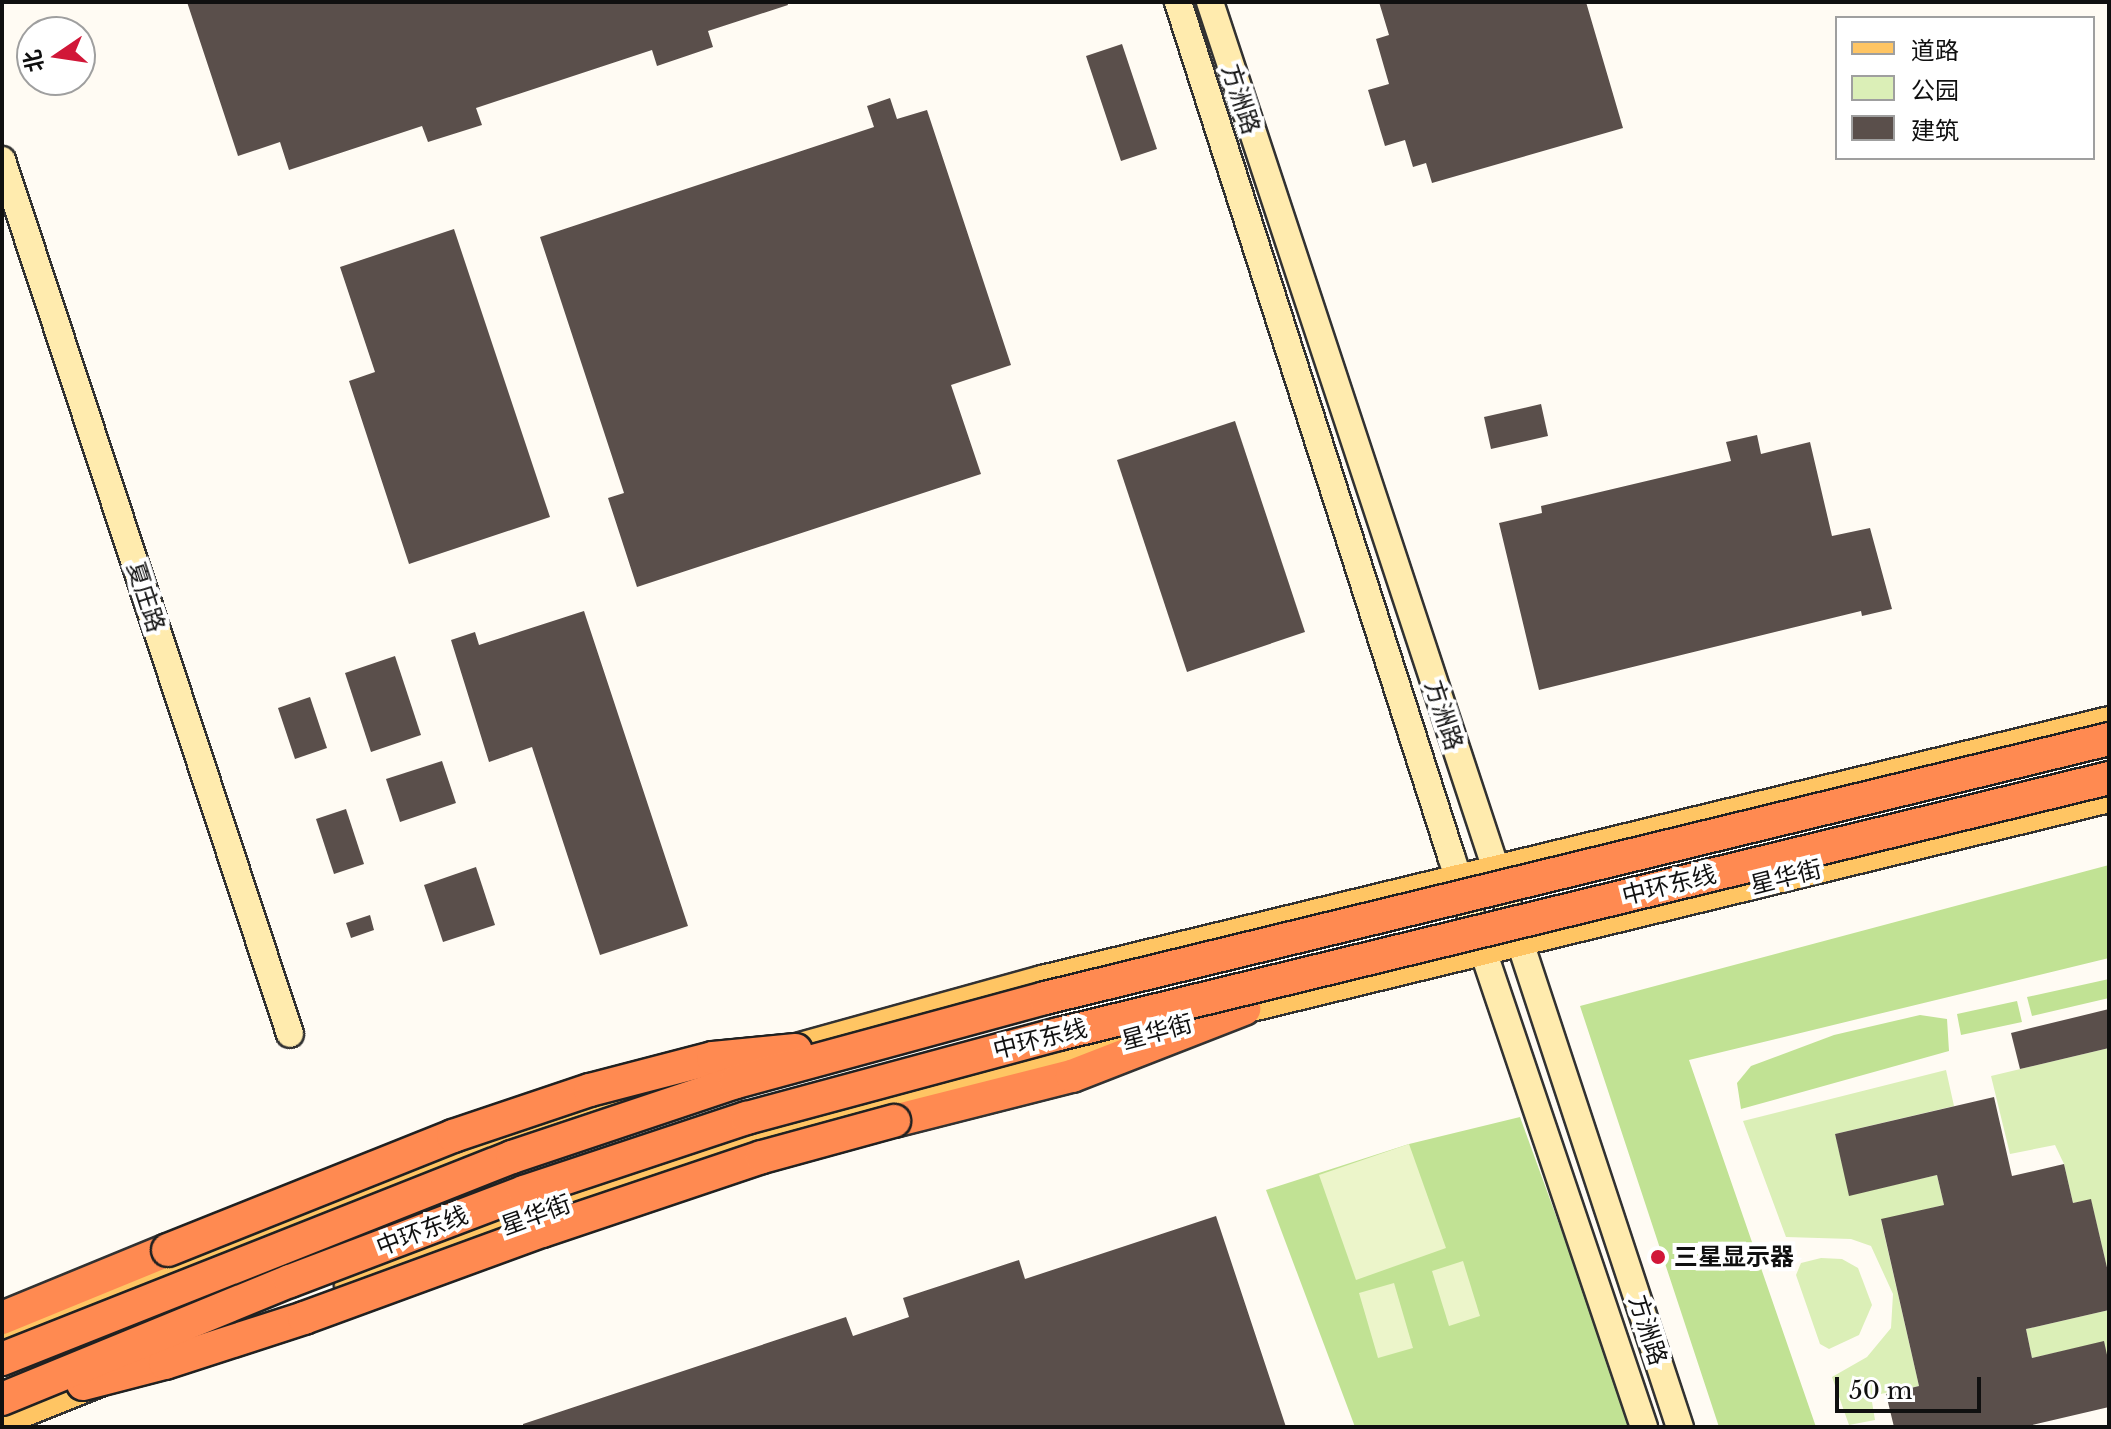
<!DOCTYPE html>
<html>
<head>
<meta charset="utf-8">
<style>
  body { margin:0 }
  #map { position:relative; width:2111px; height:1429px; overflow:hidden; background:#fffbf3; font-family:"Libre Baskerville","Noto Sans SC",serif }
  div>[style] { position:absolute }
  [style*='--x'] { left:calc(var(--x)*1px); top:calc(var(--y)*1px); width:calc(var(--w)*1px); rotate:calc(var(--a)*1deg) }
  .green>* { inset:0; background:#dbefb7 }
  .forest>* { inset:0; background:#c1e294 }
  .pitch>* { inset:0; background:#ecf5ca }
  .building>* { inset:0; background:#5a4f4b }
  .roads { filter:drop-shadow(2px 0 #323232) drop-shadow(-2px 0 #323232) drop-shadow(0 2px #323232) drop-shadow(0 -2px #323232) }
  .secondary>* { height:26px; margin:-13px; padding:0 13px; transform-origin:13px; border-radius:13px; background:#ffebae }
  .primary>* { height:28px; margin:-14px; padding:0 14px; transform-origin:14px; border-radius:14px; background:#ffc563 }
  .highway>* { height:32px; margin:-16px; padding:0 16px; transform-origin:16px; border-radius:16px; background:#ff8a51 }
  .bridges { filter:drop-shadow(2px 0 #212121) drop-shadow(-2px 0 #212121) drop-shadow(0 2px #212121) drop-shadow(0 -2px #212121) }
  .highway-bridge>* { height:32px; margin:-16px; padding:0 16px; transform-origin:16px; border-radius:16px; background:#ff8a51 }
  .dots>* { width:22px; height:22px; translate:-50% -50%; box-sizing:border-box; border:4px solid #fff; border-radius:50% }
  span { translate:-50% -50%; white-space:nowrap; text-align:center; line-height:1.15; -webkit-text-stroke:8px #fff; paint-order:stroke }
  .street-label { font-size:24px; color:#101010 }
  .poi-label { font-size:24px; color:#101010; font-weight:700 }
  .left { translate:0 -50%; text-align:left }
  .frame { position:absolute; inset:0; border:4px solid #101010; pointer-events:none }
  .legend { position:absolute; left:1835px; top:16px; width:260px; height:144px; box-sizing:border-box; background:#fff; border:2px solid #9f9f9f; margin:0; padding:10px 14px; list-style:none; font-size:24px; color:#101010 }
  .legend li { display:flex; align-items:center; gap:16px; height:40px }
  .legend b { width:40px; border:2px solid #9f9f9f }
  .north { position:absolute; left:16px; top:16px; width:80px; height:80px; box-sizing:border-box; background:#fff; border:2px solid #9f9f9f; border-radius:50%; rotate:257deg; font-size:22px; font-weight:700; line-height:32px; text-align:center; color:#101010 }
  .north::after { content:''; display:block; margin:auto; width:28px; height:36px; background:#d11738; clip-path:polygon(50% 0,100% 100%,50% 72%,0 100%) }
  .scale { position:absolute; left:1835px; top:1377px; width:146px; height:36px; box-sizing:border-box; border:4px solid #101010; border-top:0; padding-left:10px; font-size:24px; line-height:28px; white-space:nowrap; color:#101010; -webkit-text-stroke:6px #fff; paint-order:stroke }
</style>
</head>
<body>
<div id="map">
  <div class="green">
    <div style="clip-path:polygon(2109px 1048px,2109px 1276px,2091px 1200px,2073px 1203px,2064px 1164px,2055px 1145px,2010px 1154px,1991px 1076px)"></div>
    <div style="clip-path:polygon(1946px 1070px,1954px 1106px,1835px 1134px,1850px 1195px,1937px 1175px,1944px 1205px,1881px 1220px,1919px 1386px,1871px 1396px,1875px 1420px,1849px 1425px,1832px 1377px,1867px 1357px,1891px 1328px,1893px 1294px,1871px 1246px,1851px 1239px,1786px 1237px,1743px 1121px)"></div>
    <div style="clip-path:polygon(1821px 1258px,1842px 1259px,1858px 1268px,1872px 1305px,1859px 1335px,1829px 1349px,1820px 1344px,1796px 1275px,1801px 1263px)"></div>
    <div style="clip-path:polygon(2109px 1310px,2109px 1364px,2103px 1342px,2032px 1358px,2026px 1329px)"></div>
  </div>
  <div class="forest">
    <div style="clip-path:polygon(2109px 865px,2109px 958px,1689px 1060px,1816px 1427px,1719px 1427px,1580px 1006px)"></div>
    <div style="clip-path:polygon(2109px 979px,2109px 998px,2032px 1016px,2027px 997px)"></div>
    <div style="clip-path:polygon(2017px 1001px,2022px 1022px,1961px 1035px,1957px 1014px)"></div>
    <div style="clip-path:polygon(1920px 1015px,1947px 1019px,1949px 1051px,1741px 1109px,1737px 1083px,1751px 1066px,1834px 1035px)"></div>
    <div style="clip-path:polygon(1520px 1117px,1633px 1427px,1355px 1427px,1266px 1190px,1409px 1144px)"></div>
  </div>
  <div class="pitch">
    <div style="clip-path:polygon(1409px 1144px,1446px 1248px,1356px 1280px,1319px 1175px)"></div>
    <div style="clip-path:polygon(1463px 1261px,1480px 1316px,1449px 1326px,1432px 1271px)"></div>
    <div style="clip-path:polygon(1394px 1283px,1413px 1348px,1378px 1358px,1359px 1293px)"></div>
  </div>
  <div class="building">
    <div style="clip-path:polygon(187px 2px,787px 2px,788px 5px,708px 31px,713px 47px,657px 66px,652px 50px,476px 108px,482px 125px,428px 142px,422px 126px,289px 170px,280px 142px,238px 156px)"></div>
    <div style="clip-path:polygon(1379px 2px,1586px 2px,1623px 128px,1432px 183px,1426px 163px,1413px 167px,1405px 140px,1385px 146px,1368px 90px,1389px 84px,1376px 39px,1389px 35px)"></div>
    <div style="clip-path:polygon(1122px 44px,1157px 149px,1121px 161px,1086px 56px)"></div>
    <div style="clip-path:polygon(890px 98px,897px 119px,927px 110px,1011px 365px,951px 385px,981px 474px,637px 587px,608px 498px,624px 493px,540px 237px,874px 127px,867px 106px)"></div>
    <div style="clip-path:polygon(454px 229px,550px 517px,409px 564px,349px 381px,375px 372px,340px 267px)"></div>
    <div style="clip-path:polygon(1541px 404px,1548px 436px,1491px 449px,1484px 417px)"></div>
    <div style="clip-path:polygon(1235px 421px,1305px 632px,1187px 672px,1117px 460px)"></div>
    <div style="clip-path:polygon(1757px 435px,1761px 454px,1810px 442px,1832px 536px,1870px 528px,1892px 609px,1862px 616px,1861px 611px,1539px 690px,1499px 523px,1542px 513px,1541px 506px,1731px 461px,1726px 442px)"></div>
    <div style="clip-path:polygon(584px 611px,688px 926px,600px 955px,532px 747px,489px 762px,451px 640px,475px 632px,479px 645px)"></div>
    <div style="clip-path:polygon(395px 656px,421px 735px,371px 752px,345px 673px)"></div>
    <div style="clip-path:polygon(310px 697px,327px 748px,295px 759px,278px 708px)"></div>
    <div style="clip-path:polygon(442px 761px,456px 803px,400px 822px,386px 779px)"></div>
    <div style="clip-path:polygon(346px 809px,364px 864px,334px 874px,316px 819px)"></div>
    <div style="clip-path:polygon(476px 867px,495px 925px,443px 942px,424px 885px)"></div>
    <div style="clip-path:polygon(370px 915px,374px 930px,351px 938px,346px 923px)"></div>
    <div style="clip-path:polygon(2109px 1009px,2109px 1048px,2020px 1069px,2011px 1033px)"></div>
    <div style="clip-path:polygon(1994px 1097px,2012px 1176px,2064px 1164px,2073px 1203px,2091px 1199px,2109px 1276px,2109px 1310px,2026px 1329px,2032px 1358px,2104px 1341px,2109px 1364px,2109px 1407px,2024px 1427px,1894px 1427px,1886px 1394px,1919px 1386px,1881px 1219px,1944px 1205px,1937px 1175px,1849px 1196px,1835px 1134px)"></div>
    <div style="clip-path:polygon(1216px 1216px,1286px 1427px,523px 1427px,523px 1424px,846px 1317px,853px 1336px,909px 1317px,903px 1298px,1019px 1260px,1025px 1279px)"></div>
  </div>
  <div class="roads">
    <div class="secondary">
      <div style="--x:1178;--y:2;--w:897;--a:72.27"></div>
      <div style="--x:1451;--y:856;--w:603;--a:71.32"></div>
      <div style="--x:1210;--y:2;--w:1501;--a:71.75"></div>
      <div style="--x:2;--y:160;--w:920;--a:71.76"></div>
    </div>
    <div class="primary">
      <div style="--x:1223;--y:1014;--w:912;--a:-13.7"></div>
      <div style="--x:775;--y:1054;--w:277;--a:-15.5"></div>
      <div style="--x:1042;--y:980;--w:1098;--a:-13.64"></div>
      <div style="--x:349;--y:1285;--w:290;--a:-20.4"></div>
      <div style="--x:621;--y:1184;--w:281;--a:-16.8"></div>
      <div style="--x:890;--y:1103;--w:260;--a:-14.9"></div>
      <div style="--x:2;--y:1340;--w:641;--a:-21.52"></div>
      <div style="--x:598;--y:1105;--w:39;--a:-17"></div>
      <div style="--x:2;--y:1421;--w:111;--a:-21.7"></div>
    </div>
    <div class="highway">
      <div style="--x:894;--y:1121;--w:184;--a:-14.2"></div>
      <div style="--x:1072;--y:1076;--w:185;--a:-21.3"></div>
      <div style="--x:2;--y:1318;--w:179;--a:-22.3"></div>
    </div>
  </div>
  <div class="bridges">
    <div class="highway-bridge">
      <div style="--x:168;--y:1250;--w:307;--a:-21.8"></div>
      <div style="--x:453;--y:1136;--w:145;--a:-18.6"></div>
      <div style="--x:590;--y:1090;--w:127;--a:-14.6"></div>
      <div style="--x:713;--y:1058;--w:83;--a:-5.5"></div>
      <div style="--x:2;--y:1359;--w:549;--a:-21.61"></div>
      <div style="--x:512;--y:1157;--w:236;--a:-18.5"></div>
      <div style="--x:736;--y:1082;--w:320;--a:-15.2"></div>
      <div style="--x:1045;--y:998;--w:1095;--a:-13.68"></div>
      <div style="--x:83;--y:1384;--w:85;--a:-14.4"></div>
      <div style="--x:165;--y:1363;--w:146;--a:-17.9"></div>
      <div style="--x:304;--y:1318;--w:253;--a:-20.1"></div>
      <div style="--x:542;--y:1231;--w:232;--a:-18.6"></div>
      <div style="--x:762;--y:1157;--w:137;--a:-15.3"></div>
      <div style="--x:2;--y:1399;--w:311;--a:-22.3"></div>
      <div style="--x:290;--y:1281;--w:250;--a:-20.8"></div>
      <div style="--x:524;--y:1192;--w:235;--a:-18.4"></div>
      <div style="--x:747;--y:1118;--w:323;--a:-15.1"></div>
      <div style="--x:1059;--y:1034;--w:1081;--a:-13.7"></div>
    </div>
  </div>
  <div class="dots">
    <div style="left:1658px;top:1257px;background:#d11738"></div>
  </div>
  <div class="street-label">
    <span style="left:1241px;top:99px;rotate:72deg">方洲路</span>
    <span style="left:146px;top:597px;rotate:72deg">夏庄路</span>
    <span style="left:1444px;top:715px;rotate:72deg">方洲路</span>
    <span style="left:1786px;top:877px;rotate:-14deg">星华街</span>
    <span style="left:1669px;top:885px;rotate:-14deg">中环东线</span>
    <span style="left:1157px;top:1032px;rotate:-15deg">星华街</span>
    <span style="left:1040px;top:1039px;rotate:-14deg">中环东线</span>
    <span style="left:536px;top:1215px;rotate:-20deg">星华街</span>
    <span style="left:422px;top:1231px;rotate:-21deg">中环东线</span>
    <span style="left:1648px;top:1330px;rotate:72deg">方洲路</span>
  </div>
  <div class="poi-label">
    <span class="left" style="left:1674px;top:1257px">三星显示器</span>
  </div>
  <div class="frame"></div>
  <ul class="legend">
  <li><b style="height:10px;background:#ffc563"></b>道路</li>
  <li><b style="height:22px;background:#dbefb7"></b>公园</li>
  <li><b style="height:22px;background:#5a4f4b"></b>建筑</li>
  </ul>
  <div class="north">北</div>
  <div class="scale">50 m</div>
</div>
</body>
</html>
